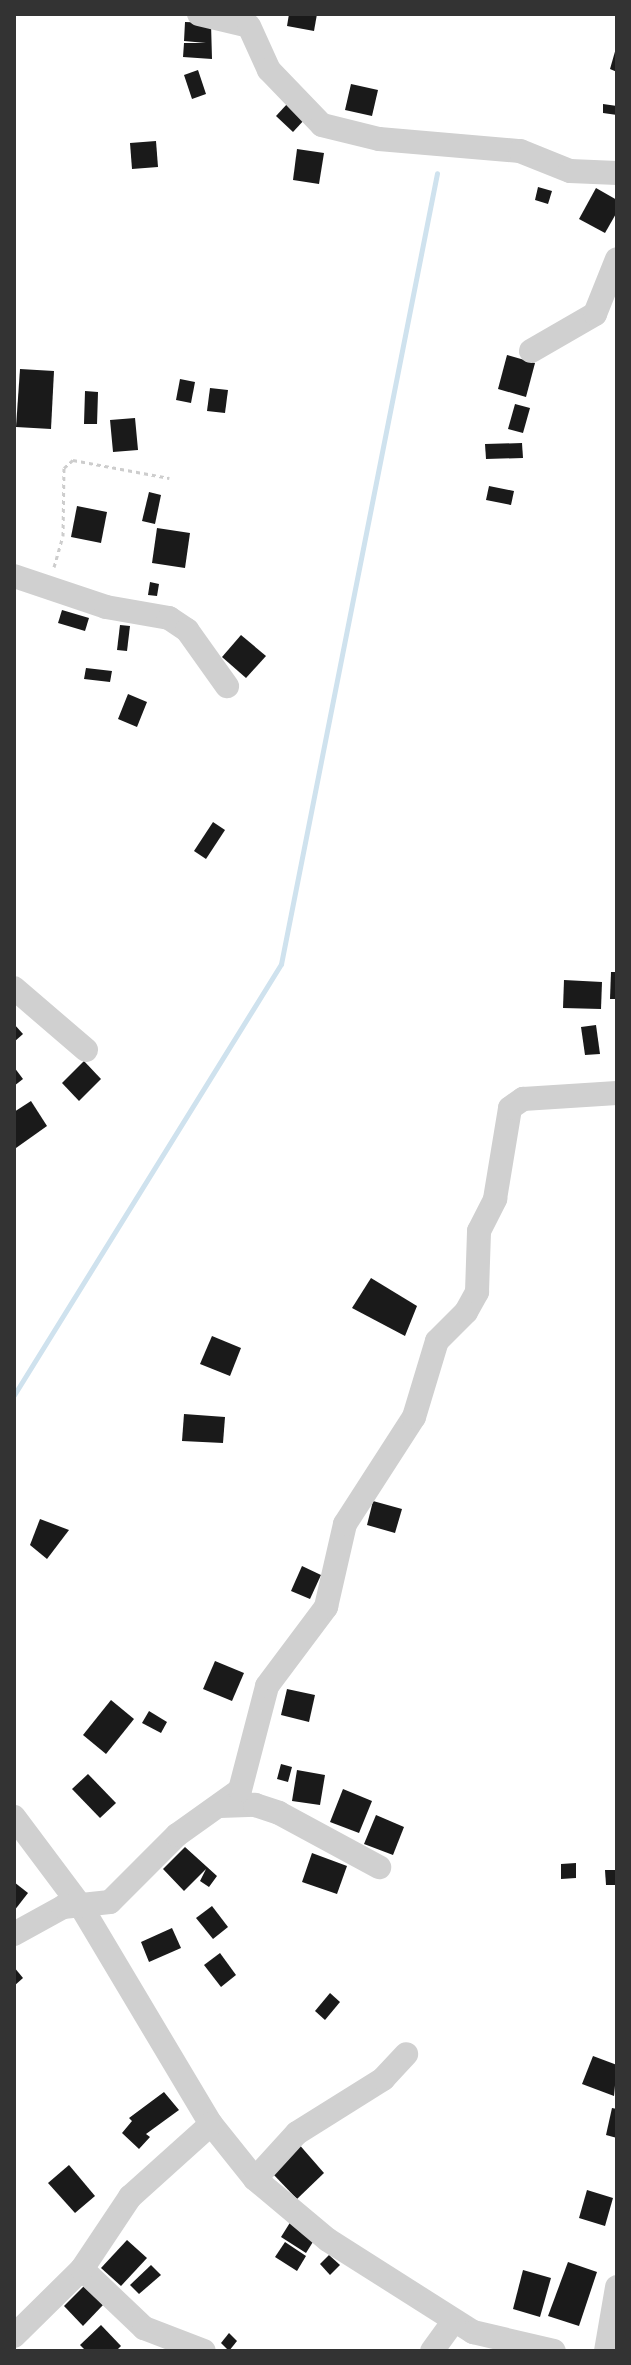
<!DOCTYPE html>
<html>
<head>
<meta charset="utf-8">
<style>
  body { margin:0 }
  #map { position:relative; width:631px; height:2365px; overflow:hidden; background:#fff; font-family:Mulish,sans-serif }
  div>[style] { position:absolute }
  [style*='--x'] { left:calc(var(--x)*1px); top:calc(var(--y)*1px); width:calc(var(--w)*1px); rotate:calc(var(--a)*1deg) }
  .stream>* { height:5px; margin:-2.5px; padding:0 2.5px; transform-origin:2.5px; border-radius:2.5px; background:#cfe2ee }
  .building>* { inset:0; background:#1a1a1a }
  .path>* { height:3px; margin-top:-1.5px; transform-origin:0; background:repeating-linear-gradient(90deg,#cdcdcd 0 4px,transparent 0 8px) }
  .minor>* { height:24px; margin:-12px; padding:0 12px; transform-origin:12px; border-radius:12px; background:#d0d0d0 }
  span { translate:-50% -50%; white-space:nowrap; text-align:center; line-height:1.15; -webkit-text-stroke:8px #fff; paint-order:stroke }
  .frame { position:absolute; inset:0; border:16px solid #333; pointer-events:none }
</style>
</head>
<body>
<div id="map">
  <div class="stream">
    <div style="--x:14;--y:1395;--w:507;--a:-58.22"></div>
    <div style="--x:281;--y:964;--w:806;--a:-78.84"></div>
  </div>
  <div class="building">
    <div style="clip-path:polygon(289px 14px,317px 14px,314px 31px,287px 26px)"></div>
    <div style="clip-path:polygon(185px 22px,211px 23px,212px 59px,183px 57px,184px 43px,206px 43px,184px 41px)"></div>
    <div style="clip-path:polygon(616px 48px,617px 49px,617px 72px,610px 69px)"></div>
    <div style="clip-path:polygon(198px 70px,206px 94px,192px 99px,184px 75px)"></div>
    <div style="clip-path:polygon(351px 84px,378px 90px,372px 116px,345px 110px)"></div>
    <div style="clip-path:polygon(288px 103px,305px 119px,293px 132px,276px 116px)"></div>
    <div style="clip-path:polygon(603px 104px,617px 106px,617px 115px,603px 113px)"></div>
    <div style="clip-path:polygon(156px 141px,158px 167px,132px 169px,130px 143px)"></div>
    <div style="clip-path:polygon(297px 149px,324px 153px,319px 184px,293px 180px)"></div>
    <div style="clip-path:polygon(538px 187px,552px 191px,548px 204px,535px 200px)"></div>
    <div style="clip-path:polygon(596px 188px,617px 200px,617px 212px,605px 233px,579px 219px)"></div>
    <div style="clip-path:polygon(507px 355px,535px 363px,526px 397px,498px 389px)"></div>
    <div style="clip-path:polygon(20px 369px,54px 371px,51px 429px,16px 427px)"></div>
    <div style="clip-path:polygon(180px 379px,195px 382px,191px 403px,176px 400px)"></div>
    <div style="clip-path:polygon(210px 388px,228px 390px,225px 413px,207px 411px)"></div>
    <div style="clip-path:polygon(85px 391px,98px 392px,97px 424px,84px 424px)"></div>
    <div style="clip-path:polygon(515px 404px,530px 408px,523px 433px,508px 429px)"></div>
    <div style="clip-path:polygon(135px 418px,138px 450px,113px 452px,110px 420px)"></div>
    <div style="clip-path:polygon(522px 443px,523px 458px,486px 459px,485px 444px)"></div>
    <div style="clip-path:polygon(489px 486px,514px 491px,511px 505px,486px 500px)"></div>
    <div style="clip-path:polygon(149px 492px,161px 495px,155px 524px,142px 521px)"></div>
    <div style="clip-path:polygon(77px 506px,107px 512px,101px 543px,71px 537px)"></div>
    <div style="clip-path:polygon(157px 528px,190px 533px,185px 568px,152px 563px)"></div>
    <div style="clip-path:polygon(150px 582px,159px 584px,157px 596px,148px 595px)"></div>
    <div style="clip-path:polygon(62px 610px,89px 618px,85px 631px,58px 623px)"></div>
    <div style="clip-path:polygon(120px 625px,130px 626px,127px 651px,117px 650px)"></div>
    <div style="clip-path:polygon(241px 635px,266px 656px,246px 678px,222px 657px)"></div>
    <div style="clip-path:polygon(86px 668px,112px 671px,110px 682px,84px 679px)"></div>
    <div style="clip-path:polygon(128px 694px,147px 702px,137px 727px,118px 719px)"></div>
    <div style="clip-path:polygon(213px 822px,225px 830px,206px 859px,194px 851px)"></div>
    <div style="clip-path:polygon(611px 972px,617px 972px,617px 999px,610px 999px)"></div>
    <div style="clip-path:polygon(564px 980px,602px 982px,601px 1009px,563px 1008px)"></div>
    <div style="clip-path:polygon(14px 1024px,23px 1034px,14px 1042px)"></div>
    <div style="clip-path:polygon(596px 1025px,600px 1054px,585px 1055px,581px 1027px)"></div>
    <div style="clip-path:polygon(84px 1061px,101px 1079px,79px 1101px,62px 1083px)"></div>
    <div style="clip-path:polygon(14px 1067px,23px 1079px,14px 1086px)"></div>
    <div style="clip-path:polygon(31px 1101px,47px 1126px,16px 1148px,14px 1112px)"></div>
    <div style="clip-path:polygon(371px 1278px,417px 1306px,405px 1336px,352px 1308px)"></div>
    <div style="clip-path:polygon(212px 1336px,241px 1348px,230px 1376px,200px 1364px)"></div>
    <div style="clip-path:polygon(184px 1414px,225px 1417px,223px 1443px,182px 1441px)"></div>
    <div style="clip-path:polygon(373px 1501px,402px 1509px,395px 1533px,367px 1525px)"></div>
    <div style="clip-path:polygon(40px 1519px,69px 1530px,47px 1559px,30px 1545px)"></div>
    <div style="clip-path:polygon(302px 1566px,321px 1575px,310px 1599px,291px 1591px)"></div>
    <div style="clip-path:polygon(215px 1661px,244px 1673px,232px 1701px,203px 1689px)"></div>
    <div style="clip-path:polygon(287px 1689px,315px 1695px,309px 1722px,281px 1715px)"></div>
    <div style="clip-path:polygon(111px 1700px,134px 1719px,106px 1754px,83px 1735px)"></div>
    <div style="clip-path:polygon(149px 1711px,167px 1722px,161px 1733px,142px 1723px)"></div>
    <div style="clip-path:polygon(281px 1764px,292px 1767px,288px 1782px,277px 1779px)"></div>
    <div style="clip-path:polygon(297px 1770px,325px 1775px,320px 1805px,292px 1801px)"></div>
    <div style="clip-path:polygon(88px 1774px,116px 1803px,100px 1818px,72px 1789px)"></div>
    <div style="clip-path:polygon(343px 1789px,372px 1801px,359px 1833px,330px 1822px)"></div>
    <div style="clip-path:polygon(376px 1815px,404px 1827px,393px 1855px,364px 1844px)"></div>
    <div style="clip-path:polygon(185px 1847px,217px 1876px,209px 1887px,200px 1881px,206px 1869px,184px 1891px,163px 1869px)"></div>
    <div style="clip-path:polygon(312px 1853px,347px 1866px,337px 1894px,302px 1882px)"></div>
    <div style="clip-path:polygon(576px 1863px,576px 1878px,561px 1879px,561px 1864px)"></div>
    <div style="clip-path:polygon(605px 1870px,617px 1870px,617px 1885px,606px 1885px)"></div>
    <div style="clip-path:polygon(14px 1882px,28px 1893px,14px 1911px)"></div>
    <div style="clip-path:polygon(212px 1906px,228px 1927px,213px 1939px,196px 1918px)"></div>
    <div style="clip-path:polygon(172px 1928px,181px 1948px,149px 1962px,141px 1942px)"></div>
    <div style="clip-path:polygon(220px 1953px,236px 1975px,221px 1987px,204px 1965px)"></div>
    <div style="clip-path:polygon(14px 1967px,23px 1978px,14px 1986px)"></div>
    <div style="clip-path:polygon(330px 1993px,340px 2002px,325px 2020px,315px 2011px)"></div>
    <div style="clip-path:polygon(593px 2056px,617px 2065px,614px 2096px,582px 2084px)"></div>
    <div style="clip-path:polygon(164px 2092px,179px 2110px,146px 2134px,150px 2137px,139px 2149px,122px 2133px,132px 2121px,129px 2118px)"></div>
    <div style="clip-path:polygon(612px 2108px,617px 2109px,617px 2138px,606px 2135px)"></div>
    <div style="clip-path:polygon(297px 2142px,324px 2173px,297px 2199px,272px 2173px)"></div>
    <div style="clip-path:polygon(69px 2165px,95px 2196px,75px 2213px,48px 2183px)"></div>
    <div style="clip-path:polygon(587px 2190px,613px 2198px,605px 2226px,579px 2218px)"></div>
    <div style="clip-path:polygon(291px 2221px,316px 2237px,306px 2253px,281px 2237px)"></div>
    <div style="clip-path:polygon(127px 2240px,147px 2258px,121px 2286px,101px 2268px)"></div>
    <div style="clip-path:polygon(285px 2242px,306px 2256px,297px 2271px,275px 2257px)"></div>
    <div style="clip-path:polygon(329px 2255px,340px 2265px,330px 2275px,320px 2264px)"></div>
    <div style="clip-path:polygon(568px 2262px,597px 2272px,579px 2326px,548px 2316px)"></div>
    <div style="clip-path:polygon(151px 2265px,161px 2275px,139px 2294px,130px 2285px)"></div>
    <div style="clip-path:polygon(523px 2270px,551px 2278px,540px 2317px,513px 2309px)"></div>
    <div style="clip-path:polygon(84px 2286px,103px 2305px,83px 2326px,64px 2306px)"></div>
    <div style="clip-path:polygon(101px 2325px,121px 2346px,116px 2351px,86px 2351px,80px 2345px)"></div>
    <div style="clip-path:polygon(229px 2333px,237px 2341px,229px 2351px,221px 2343px)"></div>
  </div>
  <div class="path">
    <div style="--x:54;--y:567;--w:32;--a:-74"></div>
    <div style="--x:63;--y:536;--w:68;--a:-89.2"></div>
    <div style="--x:64;--y:468;--w:12;--a:-42"></div>
    <div style="--x:73;--y:460;--w:98;--a:10.6"></div>
  </div>
  <div class="minor">
    <div style="--x:199;--y:14;--w:51;--a:13.5"></div>
    <div style="--x:249;--y:26;--w:48;--a:65.6"></div>
    <div style="--x:269;--y:70;--w:76;--a:46.1"></div>
    <div style="--x:322;--y:125;--w:59;--a:13.8"></div>
    <div style="--x:379;--y:139;--w:142;--a:4.9"></div>
    <div style="--x:520;--y:151;--w:54;--a:21.8"></div>
    <div style="--x:570;--y:171;--w:47;--a:2.4"></div>
    <div style="--x:531;--y:351;--w:74;--a:-30"></div>
    <div style="--x:595;--y:314;--w:59;--a:-68.2"></div>
    <div style="--x:14;--y:576;--w:97;--a:18.6"></div>
    <div style="--x:106;--y:607;--w:64;--a:9.9"></div>
    <div style="--x:169;--y:618;--w:22;--a:34"></div>
    <div style="--x:187;--y:630;--w:69;--a:54.5"></div>
    <div style="--x:14;--y:988;--w:95;--a:40.7"></div>
    <div style="--x:220;--y:1806;--w:35;--a:-2"></div>
    <div style="--x:255;--y:1805;--w:25;--a:18"></div>
    <div style="--x:279;--y:1813;--w:114;--a:28.4"></div>
    <div style="--x:14;--y:1817;--w:114;--a:53.2"></div>
    <div style="--x:82;--y:1908;--w:252;--a:59.2"></div>
    <div style="--x:211;--y:2124;--w:70;--a:51.3"></div>
    <div style="--x:255;--y:2179;--w:95;--a:39.9"></div>
    <div style="--x:328;--y:2240;--w:172;--a:32.4"></div>
    <div style="--x:473;--y:2332;--w:83;--a:13.2"></div>
    <div style="--x:14;--y:1934;--w:56;--a:-28.9"></div>
    <div style="--x:63;--y:1907;--w:47;--a:-6.1"></div>
    <div style="--x:110;--y:1902;--w:95;--a:-45"></div>
    <div style="--x:177;--y:1835;--w:77;--a:-35.5"></div>
    <div style="--x:240;--y:1790;--w:107;--a:-75.4"></div>
    <div style="--x:267;--y:1686;--w:99;--a:-53.2"></div>
    <div style="--x:326;--y:1607;--w:85;--a:-77.1"></div>
    <div style="--x:345;--y:1524;--w:127;--a:-57.2"></div>
    <div style="--x:414;--y:1417;--w:79;--a:-73.2"></div>
    <div style="--x:437;--y:1341;--w:41;--a:-45"></div>
    <div style="--x:466;--y:1312;--w:23;--a:-61"></div>
    <div style="--x:477;--y:1292;--w:61;--a:-88.1"></div>
    <div style="--x:479;--y:1231;--w:36;--a:-63"></div>
    <div style="--x:495;--y:1199;--w:92;--a:-80.6"></div>
    <div style="--x:510;--y:1108;--w:16;--a:-35"></div>
    <div style="--x:523;--y:1099;--w:94;--a:-3.7"></div>
    <div style="--x:255;--y:2179;--w:62;--a:-47.6"></div>
    <div style="--x:297;--y:2133;--w:102;--a:-32.1"></div>
    <div style="--x:383;--y:2079;--w:34;--a:-47"></div>
    <div style="--x:82;--y:2269;--w:86;--a:43.6"></div>
    <div style="--x:144;--y:2328;--w:64;--a:21"></div>
    <div style="--x:14;--y:2336;--w:95;--a:-44.6"></div>
    <div style="--x:82;--y:2269;--w:87;--a:-56.3"></div>
    <div style="--x:130;--y:2197;--w:109;--a:-42"></div>
    <div style="--x:432;--y:2351;--w:37;--a:-54"></div>
    <div style="--x:606;--y:2351;--w:65;--a:-80.2"></div>
  </div>
  <div class="frame"></div>
</div>
</body>
</html>
